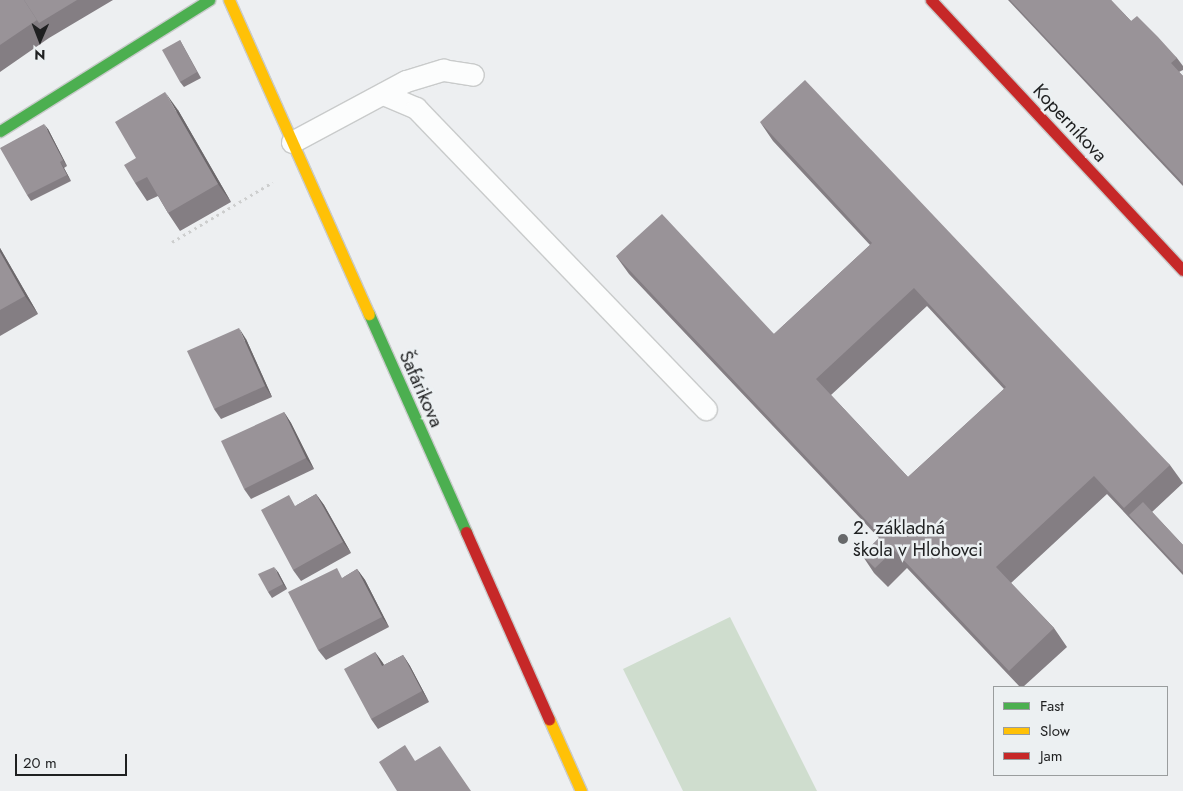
<!DOCTYPE html>
<html>
<head>
<meta charset="utf-8">
<style>
  body { margin:0 }
  #map { position:relative; width:1183px; height:791px; overflow:hidden; background:#edeff1; font-family:Jost,sans-serif }
  div>[style] { position:absolute }
  [style*='--x'] { left:calc(var(--x)*1px); top:calc(var(--y)*1px); width:calc(var(--w)*1px); rotate:calc(var(--a)*1deg) }
  .green>* { inset:0; background:#cfddce }
  .path>* { height:3px; margin-top:-1.5px; transform-origin:0; background:repeating-linear-gradient(90deg,#cdcece 0 2.5px,transparent 0 6.5px) }
  .roads { filter:drop-shadow(1px 0 #c9cbcb) drop-shadow(-1px 0 #c9cbcb) drop-shadow(0 1px #c9cbcb) drop-shadow(0 -1px #c9cbcb) }
  .lane>* { height:21px; margin:-10.5px; padding:0 10.5px; transform-origin:10.5px; border-radius:10.5px; background:#fcfdfd }
  .fast>* { height:11px; margin:-5.5px; padding:0 5.5px; transform-origin:5.5px; border-radius:5.5px; background:#4caf50 }
  .slow>* { height:11px; margin:-5.5px; padding:0 5.5px; transform-origin:5.5px; border-radius:5.5px; background:#ffc107 }
  .jam>* { height:11px; margin:-5.5px; padding:0 5.5px; transform-origin:5.5px; border-radius:5.5px; background:#c62828 }
  .wall>* { inset:0; background:#847e83 }
  .shaded-wall>* { inset:0; background:#6b676a }
  .building>* { inset:0; background:#999398 }
  .dots>* { width:14px; height:14px; translate:-50% -50%; box-sizing:border-box; border:2px solid #ecf0f2; border-radius:50% }
  span { translate:-50% -50%; white-space:nowrap; text-align:center; line-height:1.15; -webkit-text-stroke:5px #ecf0f2; paint-order:stroke }
  .street-label { font-size:19px; color:#1f2021 }
  .poi-label { font-size:19px; color:#1f2021 }
  .left { translate:0 -50%; text-align:left }
  .legend { position:absolute; left:993px; top:686px; width:175px; height:90px; box-sizing:border-box; background:#ecf0f2; border:1px solid #9a9d9e; margin:0; padding:6px 9px; list-style:none; font-size:15px; color:#1f2021 }
  .legend li { display:flex; align-items:center; gap:10px; height:25px }
  .legend b { width:25px; border:1px solid #9a9d9e }
  .north { position:absolute; left:15px; top:15px; width:50px; height:50px; -webkit-text-stroke:4px #ecf0f2; paint-order:stroke; rotate:181deg; font-size:14px; font-weight:700; line-height:20px; text-align:center; color:#1f2021 }
  .north::after { content:''; display:block; margin:auto; width:18px; height:22px; background:#1f2021; clip-path:polygon(50% 0,100% 100%,50% 72%,0 100%) }
  .scale { position:absolute; left:15px; top:754px; width:112px; height:22px; box-sizing:border-box; border:2px solid #1f2021; border-top:0; padding-left:6px; font-size:15px; line-height:18px; white-space:nowrap; color:#1f2021; -webkit-text-stroke:4px #ecf0f2; paint-order:stroke }
</style>
</head>
<body>
<div id="map">
  <div class="green">
    <div style="clip-path:polygon(730px 617px,817px 791px,683px 791px,623px 669px)"></div>
  </div>
  <div class="path">
    <div style="--x:172;--y:242;--w:117;--a:-30.7"></div>
  </div>
  <div class="roads">
    <div class="lane">
      <div style="--x:383;--y:94;--w:36;--a:23"></div>
      <div style="--x:416;--y:108;--w:418;--a:46.1"></div>
      <div style="--x:292;--y:142;--w:129;--a:-28.2"></div>
      <div style="--x:406;--y:81;--w:39;--a:-17"></div>
      <div style="--x:443;--y:70;--w:30;--a:9"></div>
    </div>
    <div class="fast">
      <div style="--x:0;--y:131;--w:247;--a:-32.1"></div>
      <div style="--x:369;--y:314;--w:239;--a:66"></div>
    </div>
    <div class="slow">
      <div style="--x:229;--y:0;--w:344;--a:66"></div>
      <div style="--x:549;--y:719;--w:79;--a:66"></div>
    </div>
    <div class="jam">
      <div style="--x:931;--y:0;--w:369;--a:47"></div>
      <div style="--x:466;--y:532;--w:205;--a:66.1"></div>
    </div>
  </div>
  <div class="wall">
    <div style="clip-path:polygon(0 0,113px 0,49px 38px,0 72px)"></div>
    <div style="clip-path:polygon(1008px 0,1111px 0,1131px 21px,1177px 58px,1183px 66px,1183px 70px,1179px 72px,1183px 76px,1183px 186px)"></div>
    <div style="clip-path:polygon(180px 40px,201px 78px,184px 87px,180px 82px)"></div>
    <div style="clip-path:polygon(178px 110px,231px 202px,180px 231px,168px 213px,158px 196px,147px 201px,135px 183px,136px 158px)"></div>
    <div style="clip-path:polygon(evenodd,760px 122px,1170px 465px,1183px 483px,1152px 512px,1183px 545px,1183px 575px,1107px 494px,1011px 583px,1054px 628px,1067px 647px,1023px 687px,1020px 687px,907px 568px,888px 587px,874px 573px,862px 555px,879px 538px,629px 274px,616px 256px,774px 334px,870px 245px,773px 141px,760px 122px,927px 306px,1004px 389px,908px 477px,831px 395px,927px 306px)"></div>
    <div style="clip-path:polygon(48px 129px,67px 166px,64px 168px,71px 181px,31px 201px,27px 195px)"></div>
    <div style="clip-path:polygon(0 248px,38px 314px,0 336px)"></div>
    <div style="clip-path:polygon(246px 339px,272px 397px,221px 419px,214px 409px)"></div>
    <div style="clip-path:polygon(284px 412px,291px 423px,314px 469px,251px 499px,244px 489px)"></div>
    <div style="clip-path:polygon(316px 494px,324px 505px,351px 553px,301px 581px,293px 570px,297px 505px)"></div>
    <div style="clip-path:polygon(357px 569px,365px 580px,389px 627px,326px 660px,318px 650px,344px 577px)"></div>
    <div style="clip-path:polygon(278px 572px,287px 589px,272px 598px,268px 592px)"></div>
    <div style="clip-path:polygon(375px 652px,384px 665px,403px 655px,410px 666px,429px 702px,378px 729px,371px 719px)"></div>
  </div>
  <div class="shaded-wall">
    <div style="clip-path:polygon(165px 92px,178px 110px,231px 202px,218px 184px)"></div>
    <div style="clip-path:polygon(44px 124px,48px 129px,67px 166px,63px 160px)"></div>
    <div style="clip-path:polygon(60px 162px,64px 168px,71px 181px,67px 175px)"></div>
    <div style="clip-path:polygon(0 248px,38px 314px,25px 296px,0 252px)"></div>
    <div style="clip-path:polygon(239px 328px,246px 339px,272px 397px,265px 386px)"></div>
    <div style="clip-path:polygon(284px 412px,291px 423px,314px 469px,306px 458px)"></div>
    <div style="clip-path:polygon(316px 494px,324px 505px,351px 553px,343px 542px)"></div>
    <div style="clip-path:polygon(274px 567px,278px 572px,287px 589px,283px 584px)"></div>
    <div style="clip-path:polygon(357px 569px,365px 580px,389px 627px,382px 617px)"></div>
    <div style="clip-path:polygon(375px 652px,383px 663px,390px 677px,382px 666px)"></div>
    <div style="clip-path:polygon(403px 655px,410px 666px,429px 702px,422px 691px)"></div>
  </div>
  <div class="building">
    <div style="clip-path:polygon(0 0,24px 0,37px 20px,0 45px)"></div>
    <div style="clip-path:polygon(24px 0,77px 0,39px 23px)"></div>
    <div style="clip-path:polygon(1010px 0,1111px 0,1131px 21px,1137px 16px,1158px 37px,1177px 58px,1171px 63px,1183px 76px,1183px 183px)"></div>
    <div style="clip-path:polygon(180px 40px,197px 72px,180px 82px,162px 50px)"></div>
    <div style="clip-path:polygon(evenodd,805px 80px,1170px 465px,1124px 508px,1094px 476px,996px 567px,1054px 628px,1009px 671px,894px 550px,875px 568px,862px 555px,881px 536px,616px 256px,662px 214px,774px 334px,872px 243px,760px 122px,805px 80px,914px 288px,1006px 387px,908px 477px,816px 379px,914px 288px)"></div>
    <div style="clip-path:polygon(165px 92px,218px 184px,168px 213px,147px 177px,135px 183px,124px 165px,136px 158px,115px 122px)"></div>
    <div style="clip-path:polygon(44px 124px,63px 160px,60px 162px,67px 175px,27px 195px,0 148px)"></div>
    <div style="clip-path:polygon(0 252px,25px 296px,0 310px)"></div>
    <div style="clip-path:polygon(239px 328px,265px 386px,214px 409px,187px 351px)"></div>
    <div style="clip-path:polygon(284px 412px,306px 458px,244px 489px,221px 441px)"></div>
    <div style="clip-path:polygon(316px 494px,343px 542px,293px 570px,261px 510px,289px 495px,295px 506px)"></div>
    <div style="clip-path:polygon(1143px 502px,1183px 545px,1183px 572px,1129px 515px)"></div>
    <div style="clip-path:polygon(274px 567px,283px 584px,268px 592px,258px 574px)"></div>
    <div style="clip-path:polygon(337px 568px,342px 578px,357px 569px,382px 617px,318px 650px,288px 592px)"></div>
    <div style="clip-path:polygon(375px 652px,382px 666px,403px 655px,422px 691px,371px 719px,344px 669px)"></div>
    <div style="clip-path:polygon(405px 745px,415px 761px,440px 746px,471px 791px,397px 791px,379px 762px)"></div>
  </div>
  <div class="dots">
    <div style="left:843px;top:539px;background:#67686a"></div>
  </div>
  <div class="street-label">
    <span style="left:1070px;top:123px;rotate:47deg">Koperníkova</span>
    <span style="left:421px;top:389px;rotate:66deg">Šafárikova</span>
  </div>
  <div class="poi-label">
    <span class="left" style="left:853px;top:539px">2. základná<br>škola v Hlohovci</span>
  </div>
  <ul class="legend">
  <li><b style="height:6px;background:#4caf50"></b>Fast</li>
  <li><b style="height:6px;background:#ffc107"></b>Slow</li>
  <li><b style="height:6px;background:#c62828"></b>Jam</li>
  </ul>
  <div class="north">N</div>
  <div class="scale">20 m</div>
</div>
</body>
</html>
